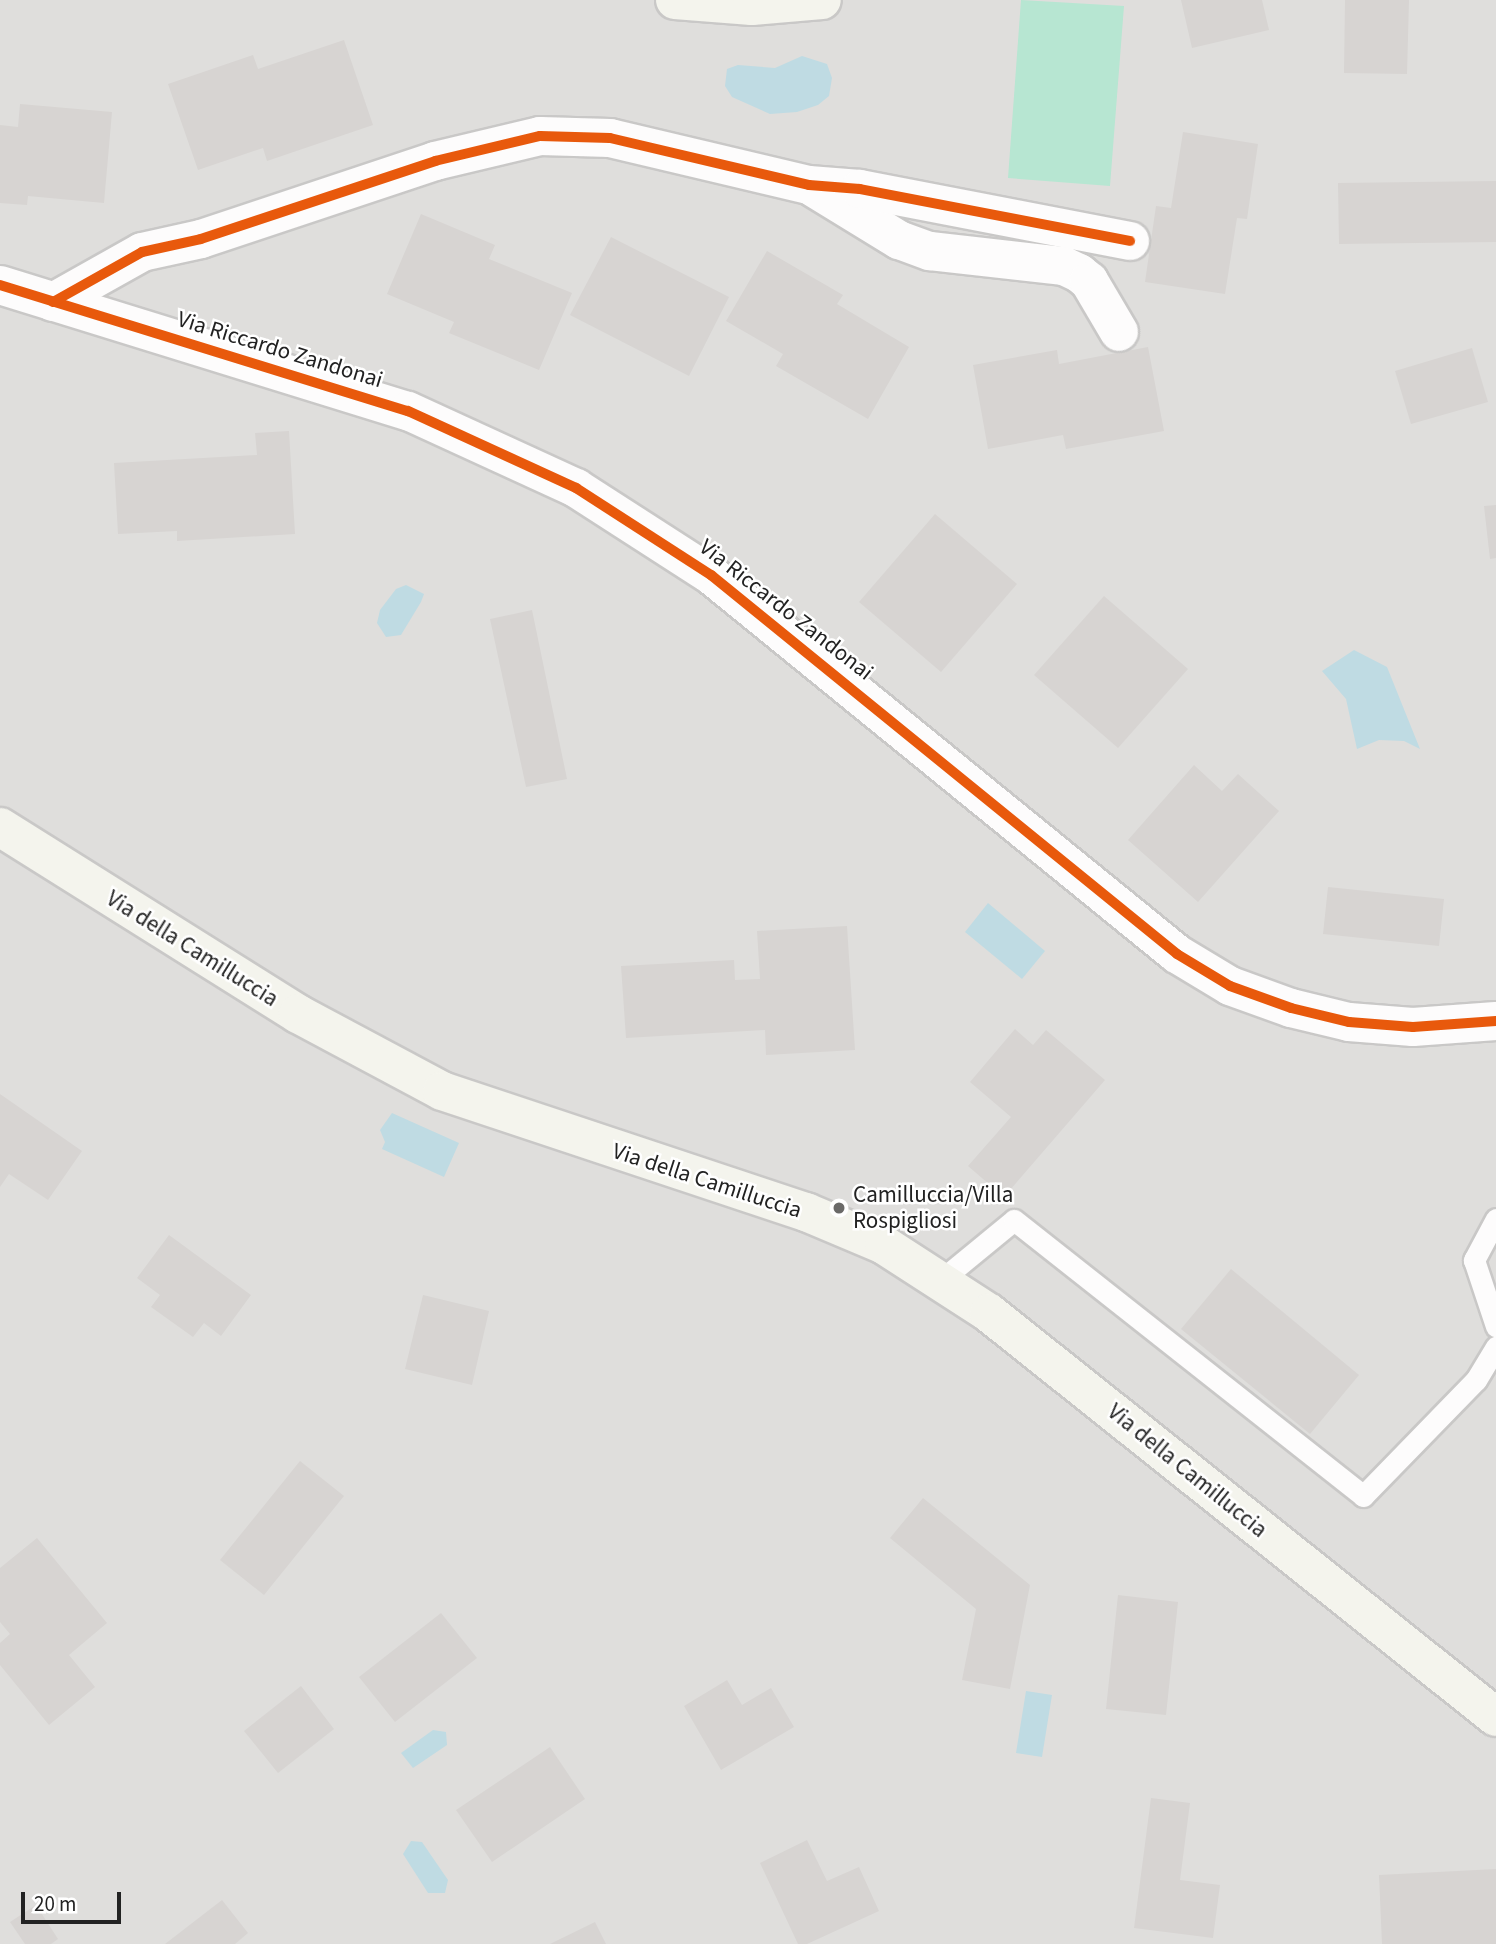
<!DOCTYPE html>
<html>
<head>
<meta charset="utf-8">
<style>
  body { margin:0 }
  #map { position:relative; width:1496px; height:1944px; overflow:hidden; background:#f0eeeb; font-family:"Source Sans 3",sans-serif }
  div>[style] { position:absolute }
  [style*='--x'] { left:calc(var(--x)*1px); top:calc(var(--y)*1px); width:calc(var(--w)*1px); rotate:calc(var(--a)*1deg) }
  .residential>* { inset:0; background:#dfdedc }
  .pitch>* { inset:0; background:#b7e6d2 }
  .water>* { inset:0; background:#bfdbe3 }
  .building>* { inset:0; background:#d7d4d2 }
  .roads { filter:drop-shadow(2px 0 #c9c8c7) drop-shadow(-2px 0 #c9c8c7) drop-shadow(0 2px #c9c8c7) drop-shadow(0 -2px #c9c8c7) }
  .lane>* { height:21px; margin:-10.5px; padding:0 10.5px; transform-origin:10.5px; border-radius:10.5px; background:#fdfcfc }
  .street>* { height:38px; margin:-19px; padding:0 19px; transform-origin:19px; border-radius:19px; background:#fdfcfc }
  .secondary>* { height:38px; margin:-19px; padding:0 19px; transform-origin:19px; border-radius:19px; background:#f4f4ed }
  .cycleway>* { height:10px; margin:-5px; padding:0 5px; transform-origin:5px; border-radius:5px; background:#e8590c }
  .dots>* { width:19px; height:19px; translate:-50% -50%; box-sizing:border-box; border:4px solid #fff; border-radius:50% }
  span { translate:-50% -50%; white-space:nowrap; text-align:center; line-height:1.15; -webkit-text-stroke:5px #fff; paint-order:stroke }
  .street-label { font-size:23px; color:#222 }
  .poi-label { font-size:23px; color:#222 }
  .left { translate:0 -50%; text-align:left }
  .scale { position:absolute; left:21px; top:1892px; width:100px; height:32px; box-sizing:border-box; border:4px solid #222; border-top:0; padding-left:9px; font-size:21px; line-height:24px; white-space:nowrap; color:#222; -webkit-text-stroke:5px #fff; paint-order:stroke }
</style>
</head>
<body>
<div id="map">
  <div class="residential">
    <div style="clip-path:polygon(0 0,1496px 0,1496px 1944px,0 1944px)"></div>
  </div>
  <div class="pitch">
    <div style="clip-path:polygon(1021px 0,1124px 6px,1110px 186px,1008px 178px)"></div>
  </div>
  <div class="water">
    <div style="clip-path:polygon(802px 56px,827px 64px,832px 78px,829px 96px,818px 105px,797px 112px,770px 114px,732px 97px,725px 86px,727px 69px,738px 65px,775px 68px)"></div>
    <div style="clip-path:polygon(406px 585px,424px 594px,421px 602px,401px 635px,386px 637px,377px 623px,380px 610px,396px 589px)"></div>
    <div style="clip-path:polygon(1354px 650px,1387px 667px,1420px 749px,1404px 741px,1379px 740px,1357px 749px,1346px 699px,1322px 671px)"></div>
    <div style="clip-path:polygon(988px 903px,1045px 951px,1022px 979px,965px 932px)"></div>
    <div style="clip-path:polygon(392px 1113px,459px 1143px,444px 1177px,382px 1149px,385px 1142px,380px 1130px)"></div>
    <div style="clip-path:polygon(1026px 1691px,1052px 1695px,1042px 1757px,1016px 1753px)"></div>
    <div style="clip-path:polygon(433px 1730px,446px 1732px,447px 1745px,413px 1768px,401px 1753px)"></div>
    <div style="clip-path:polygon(411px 1841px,422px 1842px,448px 1880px,445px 1893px,428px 1893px,403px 1854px)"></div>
  </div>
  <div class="building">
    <div style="clip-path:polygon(1181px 0,1262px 0,1269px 30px,1192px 48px)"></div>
    <div style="clip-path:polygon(1345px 0,1409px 0,1407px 74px,1344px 73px)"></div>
    <div style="clip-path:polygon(344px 40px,373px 125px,267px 161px,263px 148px,198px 170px,168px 84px,253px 55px,258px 69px)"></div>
    <div style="clip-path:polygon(20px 104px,112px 112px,104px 203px,28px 196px,27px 205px,0 203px,0 125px,18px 127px)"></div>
    <div style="clip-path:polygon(1183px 132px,1258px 144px,1247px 219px,1237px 218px,1225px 294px,1145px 282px,1156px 206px,1171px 208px)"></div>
    <div style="clip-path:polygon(1496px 181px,1496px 242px,1339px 244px,1338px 183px)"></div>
    <div style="clip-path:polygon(421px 214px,495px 245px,489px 259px,572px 293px,539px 370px,449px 333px,454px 322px,387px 294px)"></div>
    <div style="clip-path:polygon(611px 237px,729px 297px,689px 376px,570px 315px)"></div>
    <div style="clip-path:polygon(767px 251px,843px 295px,837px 304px,909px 347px,868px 419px,776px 366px,783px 354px,726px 321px)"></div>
    <div style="clip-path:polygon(1148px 347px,1164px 431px,1066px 449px,1063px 435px,988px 449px,973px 365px,1057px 350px,1059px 364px)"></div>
    <div style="clip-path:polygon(1472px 348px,1488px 402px,1411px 424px,1395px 371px)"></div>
    <div style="clip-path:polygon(289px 431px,295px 534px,177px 541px,177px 531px,118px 534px,114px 463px,257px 455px,255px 433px)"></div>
    <div style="clip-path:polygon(1496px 505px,1496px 558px,1490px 559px,1484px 506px)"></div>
    <div style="clip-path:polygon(935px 514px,1017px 584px,941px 672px,859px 602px)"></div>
    <div style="clip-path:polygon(1104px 596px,1188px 669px,1118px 748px,1034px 675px)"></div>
    <div style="clip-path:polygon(532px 610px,567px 779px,526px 787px,490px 619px)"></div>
    <div style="clip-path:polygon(1194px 765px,1222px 791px,1238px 774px,1279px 811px,1198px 902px,1128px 840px)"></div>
    <div style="clip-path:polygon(1328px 887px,1444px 899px,1439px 946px,1323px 934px)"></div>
    <div style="clip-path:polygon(847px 926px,855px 1050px,766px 1055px,765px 1030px,626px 1038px,621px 966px,734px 960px,735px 980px,760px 979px,757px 931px)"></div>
    <div style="clip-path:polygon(1015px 1029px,1033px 1045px,1046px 1030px,1105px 1080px,1004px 1197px,968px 1166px,1011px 1117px,970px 1082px)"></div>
    <div style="clip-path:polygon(0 1094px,82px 1151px,48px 1200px,9px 1174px,0 1187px)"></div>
    <div style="clip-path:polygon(169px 1235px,251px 1295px,221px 1336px,204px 1323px,193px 1337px,151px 1307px,160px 1295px,137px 1278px)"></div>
    <div style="clip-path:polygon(1231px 1269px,1359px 1375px,1310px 1434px,1181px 1329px)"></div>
    <div style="clip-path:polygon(423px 1295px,489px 1311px,472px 1385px,405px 1369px)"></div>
    <div style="clip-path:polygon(300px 1461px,344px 1496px,264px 1595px,220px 1560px)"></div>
    <div style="clip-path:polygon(923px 1498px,1030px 1585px,1010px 1689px,962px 1680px,976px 1609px,890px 1538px)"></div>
    <div style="clip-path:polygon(37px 1538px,107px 1623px,69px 1655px,95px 1687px,49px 1725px,0 1665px,0 1643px,10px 1634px,0 1622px,0 1568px)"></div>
    <div style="clip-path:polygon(1118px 1595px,1178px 1602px,1166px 1715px,1106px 1709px)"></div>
    <div style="clip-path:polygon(441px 1613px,477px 1658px,395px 1722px,359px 1677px)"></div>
    <div style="clip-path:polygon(727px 1680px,742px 1705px,771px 1688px,794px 1727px,721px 1770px,684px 1706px)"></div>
    <div style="clip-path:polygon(301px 1686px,334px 1729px,278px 1773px,244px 1731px)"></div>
    <div style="clip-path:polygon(550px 1747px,585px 1799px,492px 1862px,456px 1810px)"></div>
    <div style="clip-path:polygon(1151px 1798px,1190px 1803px,1180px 1880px,1220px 1885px,1213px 1938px,1134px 1928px)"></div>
    <div style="clip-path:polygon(807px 1840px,827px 1881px,859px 1867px,879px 1911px,807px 1944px,798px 1944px,760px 1863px)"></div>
    <div style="clip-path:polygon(1496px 1869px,1496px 1944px,1382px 1944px,1379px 1875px)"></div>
    <div style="clip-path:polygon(222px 1900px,248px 1933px,235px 1944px,165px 1944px)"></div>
    <div style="clip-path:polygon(36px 1905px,58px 1939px,51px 1944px,25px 1944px,10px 1922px)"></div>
    <div style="clip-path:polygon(595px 1922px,606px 1944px,550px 1944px)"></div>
  </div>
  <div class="roads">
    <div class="lane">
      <div style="--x:1496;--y:1219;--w:47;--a:118.2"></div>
      <div style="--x:1474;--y:1260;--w:70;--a:71.6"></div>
      <div style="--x:941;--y:1280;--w:94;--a:-39.4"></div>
      <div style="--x:1014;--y:1220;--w:445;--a:38.3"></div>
      <div style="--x:1363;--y:1496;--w:162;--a:-45.8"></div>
      <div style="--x:1476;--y:1380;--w:39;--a:-59"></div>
    </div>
    <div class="street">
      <div style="--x:814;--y:188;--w:100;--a:31.5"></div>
      <div style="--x:899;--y:240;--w:33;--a:20"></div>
      <div style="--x:930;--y:251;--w:135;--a:6.4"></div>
      <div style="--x:1064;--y:266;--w:17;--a:25"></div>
      <div style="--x:1079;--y:273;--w:13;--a:39"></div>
      <div style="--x:1089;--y:281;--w:59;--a:59.5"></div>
      <div style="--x:0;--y:285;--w:427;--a:17.2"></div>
      <div style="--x:408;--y:411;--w:185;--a:24.6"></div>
      <div style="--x:576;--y:488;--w:161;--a:32.8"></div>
      <div style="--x:711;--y:575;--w:601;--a:39.12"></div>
      <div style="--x:1177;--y:954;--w:62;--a:31.1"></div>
      <div style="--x:1230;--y:986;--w:65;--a:19.8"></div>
      <div style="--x:1291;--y:1008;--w:60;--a:13.6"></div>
      <div style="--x:1349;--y:1022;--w:64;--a:4.5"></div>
      <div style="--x:1413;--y:1027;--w:83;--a:-4.1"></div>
      <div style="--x:53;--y:302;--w:102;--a:-29.3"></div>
      <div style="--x:142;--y:252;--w:60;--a:-12.4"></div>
      <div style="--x:201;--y:239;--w:247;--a:-18.4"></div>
      <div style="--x:435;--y:161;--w:108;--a:-13.4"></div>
      <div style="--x:540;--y:136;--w:70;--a:1.6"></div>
      <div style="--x:610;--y:138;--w:204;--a:13.3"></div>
      <div style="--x:809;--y:185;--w:51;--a:4.5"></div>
      <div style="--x:860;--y:189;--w:275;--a:10.9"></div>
    </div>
    <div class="secondary">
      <div style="--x:675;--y:0;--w:77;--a:4.5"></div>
      <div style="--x:752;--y:6;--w:70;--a:-4.9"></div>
      <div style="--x:0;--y:827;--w:352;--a:32.1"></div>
      <div style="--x:298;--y:1014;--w:163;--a:28.1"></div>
      <div style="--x:442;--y:1091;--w:384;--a:18.4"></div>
      <div style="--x:806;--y:1212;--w:85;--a:22.9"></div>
      <div style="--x:884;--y:1245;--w:125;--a:32.9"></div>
      <div style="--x:989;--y:1313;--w:648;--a:38.55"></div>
    </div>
  </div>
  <div class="cycleway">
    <div style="--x:0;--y:285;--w:427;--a:17.2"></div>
    <div style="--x:408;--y:411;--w:185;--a:24.6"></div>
    <div style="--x:576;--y:488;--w:161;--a:32.8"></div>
    <div style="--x:711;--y:575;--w:601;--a:39.12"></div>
    <div style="--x:1177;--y:954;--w:62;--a:31.1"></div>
    <div style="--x:1230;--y:986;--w:65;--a:19.8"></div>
    <div style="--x:1291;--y:1008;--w:60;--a:13.6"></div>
    <div style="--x:1349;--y:1022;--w:64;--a:4.5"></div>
    <div style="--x:1413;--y:1027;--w:83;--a:-4.1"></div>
    <div style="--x:53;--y:302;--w:102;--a:-29.3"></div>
    <div style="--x:142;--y:252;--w:60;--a:-12.4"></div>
    <div style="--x:201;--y:239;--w:247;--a:-18.4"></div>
    <div style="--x:435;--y:161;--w:108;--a:-13.4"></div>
    <div style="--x:540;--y:136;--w:70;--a:1.6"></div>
    <div style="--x:610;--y:138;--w:204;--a:13.3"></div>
    <div style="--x:809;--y:185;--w:51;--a:4.5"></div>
    <div style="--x:860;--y:189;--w:275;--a:10.9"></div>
  </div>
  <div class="dots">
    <div style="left:839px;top:1208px;background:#6a6968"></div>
  </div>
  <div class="street-label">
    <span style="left:280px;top:350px;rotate:17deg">Via Riccardo Zandonai</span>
    <span style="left:786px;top:610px;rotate:38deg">Via Riccardo Zandonai</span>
    <span style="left:192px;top:949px;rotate:32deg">Via della Camilluccia</span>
    <span style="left:707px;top:1181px;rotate:18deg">Via della Camilluccia</span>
    <span style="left:1187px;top:1471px;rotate:39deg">Via della Camilluccia</span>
  </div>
  <div class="poi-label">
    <span class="left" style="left:853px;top:1208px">Camilluccia/Villa<br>Rospigliosi</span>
  </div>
  <div class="scale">20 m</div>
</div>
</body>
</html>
